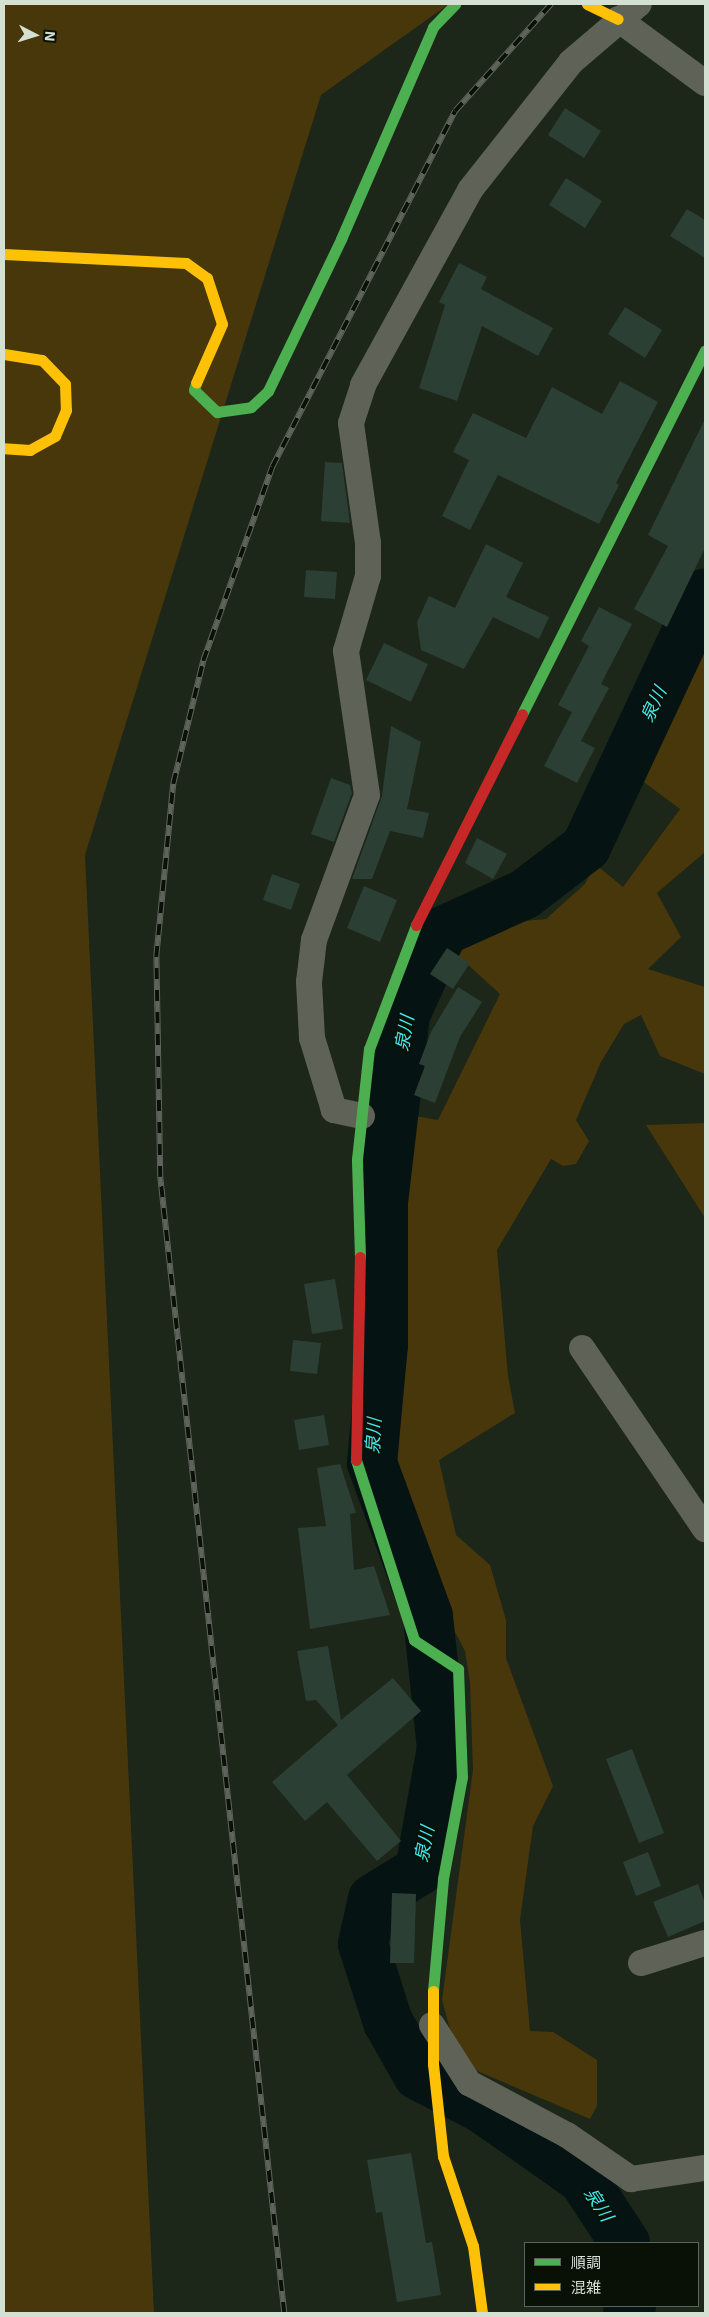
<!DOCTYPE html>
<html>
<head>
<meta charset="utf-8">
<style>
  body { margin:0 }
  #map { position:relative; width:709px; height:2317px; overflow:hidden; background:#1c2619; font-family:"Exo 2","Noto Sans JP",sans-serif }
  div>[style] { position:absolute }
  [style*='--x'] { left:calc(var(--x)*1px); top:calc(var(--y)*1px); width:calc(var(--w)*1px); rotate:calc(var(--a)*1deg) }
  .green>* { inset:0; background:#48370a }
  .river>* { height:50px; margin:-25px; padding:0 25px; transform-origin:25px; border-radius:25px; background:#061313 }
  .building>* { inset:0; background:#2c3f35 }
  .street>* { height:26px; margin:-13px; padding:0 13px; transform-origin:13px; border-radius:13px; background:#5f6256 }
  .fast>* { height:11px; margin:-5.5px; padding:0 5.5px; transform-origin:5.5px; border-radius:5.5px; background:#4caf50 }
  .slow>* { height:11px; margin:-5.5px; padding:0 5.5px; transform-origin:5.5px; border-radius:5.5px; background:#ffc107 }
  .jam>* { height:11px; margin:-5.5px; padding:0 5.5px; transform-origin:5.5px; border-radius:5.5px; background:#c62828 }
  .rail>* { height:5.5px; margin-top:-2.75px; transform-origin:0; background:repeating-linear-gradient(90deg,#091107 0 11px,#5f645a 0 22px); box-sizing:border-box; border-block:1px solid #5f645a }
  span { translate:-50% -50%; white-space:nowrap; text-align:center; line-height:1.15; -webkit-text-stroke:4px #091107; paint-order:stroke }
  .water-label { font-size:18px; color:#42eaee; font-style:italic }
  .frame { position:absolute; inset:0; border:5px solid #d4e0d1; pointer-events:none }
  .legend { position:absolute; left:524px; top:2242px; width:175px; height:65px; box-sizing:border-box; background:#091107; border:1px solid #5a6458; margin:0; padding:6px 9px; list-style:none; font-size:15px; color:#d4e0d1 }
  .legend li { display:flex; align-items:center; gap:10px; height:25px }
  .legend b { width:25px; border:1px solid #5a6458 }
  .north { position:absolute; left:10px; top:10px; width:50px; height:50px; -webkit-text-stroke:4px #091107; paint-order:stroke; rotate:95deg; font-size:14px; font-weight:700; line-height:20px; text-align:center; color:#d4e0d1 }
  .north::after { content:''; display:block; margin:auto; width:18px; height:22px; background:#d4e0d1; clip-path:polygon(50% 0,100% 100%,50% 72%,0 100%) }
</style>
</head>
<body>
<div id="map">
  <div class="green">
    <div style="clip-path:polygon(4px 4px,449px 4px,321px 95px,85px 855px,154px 2313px,4px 2313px)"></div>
    <div style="clip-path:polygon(705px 622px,705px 852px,657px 893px,681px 937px,648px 969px,705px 987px,705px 1074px,660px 1056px,641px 1015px,624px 1024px,601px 1062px,576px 1120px,589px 1141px,576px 1164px,563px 1166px,551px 1159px,497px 1250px,508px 1376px,515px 1413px,439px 1460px,456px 1535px,490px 1565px,506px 1620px,506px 1658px,553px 1786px,533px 1826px,520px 1920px,530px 2031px,553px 2032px,597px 2060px,597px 2106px,590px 2119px,477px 2071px,455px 2048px,442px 2000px,473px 1770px,470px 1683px,465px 1651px,416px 1557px,382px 1464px,399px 1144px,403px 1114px,438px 1120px,500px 994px,455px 953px,492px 924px,546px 919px,585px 884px,595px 864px,623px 887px,680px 809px,633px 774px)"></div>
    <div style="clip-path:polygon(705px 1123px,705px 1218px,646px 1125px)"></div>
  </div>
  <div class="river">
    <div style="--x:625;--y:2243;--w:77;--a:-123.3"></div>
    <div style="--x:583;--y:2179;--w:123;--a:-144.9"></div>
    <div style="--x:482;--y:2108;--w:72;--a:-152.7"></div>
    <div style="--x:418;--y:2075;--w:61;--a:-119.5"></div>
    <div style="--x:388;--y:2022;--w:82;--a:-107.8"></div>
    <div style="--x:363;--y:1944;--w:46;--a:-77.5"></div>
    <div style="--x:373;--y:1899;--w:55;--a:-31.7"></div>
    <div style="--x:420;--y:1870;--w:124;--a:-79.8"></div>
    <div style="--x:442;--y:1748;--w:133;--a:-96.1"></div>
    <div style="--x:428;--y:1616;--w:163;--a:-110.1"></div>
    <div style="--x:372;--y:1463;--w:119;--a:-84.7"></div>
    <div style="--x:383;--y:1345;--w:143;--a:-90"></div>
    <div style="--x:383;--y:1202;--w:188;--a:-83.3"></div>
    <div style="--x:405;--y:1015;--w:92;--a:-65.7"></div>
    <div style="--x:443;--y:931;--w:90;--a:-24.3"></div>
    <div style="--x:525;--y:894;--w:77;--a:-37.6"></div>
    <div style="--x:586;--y:847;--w:280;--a:-64.9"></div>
    <div style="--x:628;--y:2313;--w:8;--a:-67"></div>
  </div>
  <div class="building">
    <div style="clip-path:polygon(565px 108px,601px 131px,584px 158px,548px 135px)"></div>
    <div style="clip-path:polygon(566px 178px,602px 201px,585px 228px,549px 205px)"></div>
    <div style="clip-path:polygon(687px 209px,705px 220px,705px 258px,670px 236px)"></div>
    <div style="clip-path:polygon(459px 263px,487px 277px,481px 289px,553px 328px,538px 356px,482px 326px,457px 401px,419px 388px,445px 305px,439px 302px)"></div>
    <div style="clip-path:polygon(625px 307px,662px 330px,645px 358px,608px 334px)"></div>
    <div style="clip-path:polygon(620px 381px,658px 402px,616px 483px,619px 485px,599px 524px,498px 475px,470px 530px,442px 516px,469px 460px,453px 452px,473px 413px,526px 438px,552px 387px,602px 414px)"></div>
    <div style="clip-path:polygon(705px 419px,705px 548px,667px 627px,634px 609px,668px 546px,648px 535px)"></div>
    <div style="clip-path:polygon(325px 462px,342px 463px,350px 523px,321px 521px)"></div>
    <div style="clip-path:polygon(486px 544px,523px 563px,506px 597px,549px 617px,539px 639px,493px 617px,464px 669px,421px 650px,417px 622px,429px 596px,455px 608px)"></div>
    <div style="clip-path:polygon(306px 570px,337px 572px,335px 599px,304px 597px)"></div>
    <div style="clip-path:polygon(599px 607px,632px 624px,601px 684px,609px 688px,581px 741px,595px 748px,577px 783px,544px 766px,572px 712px,558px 705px,589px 646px,581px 641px)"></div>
    <div style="clip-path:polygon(384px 643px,428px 664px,411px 702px,366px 680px)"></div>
    <div style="clip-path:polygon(391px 726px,421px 742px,407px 809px,429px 813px,423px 838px,390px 831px,372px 879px,352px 879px,382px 796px)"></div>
    <div style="clip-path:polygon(331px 778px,350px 785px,352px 793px,334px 842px,311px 834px)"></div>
    <div style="clip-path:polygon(477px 838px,507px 854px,493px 879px,465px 863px)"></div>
    <div style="clip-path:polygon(272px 874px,300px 884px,291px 910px,263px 900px)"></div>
    <div style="clip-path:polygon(364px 886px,397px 900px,380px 942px,347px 928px)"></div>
    <div style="clip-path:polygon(447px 948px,470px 963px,453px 989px,430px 974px)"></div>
    <div style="clip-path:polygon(458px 987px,482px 1002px,460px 1037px,435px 1103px,414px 1095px,425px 1066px,419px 1064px,431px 1032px)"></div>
    <div style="clip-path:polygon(335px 1279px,343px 1329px,312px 1334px,304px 1284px)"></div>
    <div style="clip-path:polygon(293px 1340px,321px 1343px,317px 1374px,290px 1371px)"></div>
    <div style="clip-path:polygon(324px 1415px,329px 1445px,299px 1450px,294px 1420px)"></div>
    <div style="clip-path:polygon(340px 1464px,356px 1513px,350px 1514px,354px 1570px,374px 1566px,390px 1615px,310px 1629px,298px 1528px,326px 1526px,317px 1468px)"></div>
    <div style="clip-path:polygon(328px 1646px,341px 1720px,393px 1678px,421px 1711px,347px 1775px,401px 1841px,377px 1861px,327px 1802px,305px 1821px,272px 1782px,338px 1725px,316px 1700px,306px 1701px,297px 1651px)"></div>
    <div style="clip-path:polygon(632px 1749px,664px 1833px,639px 1843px,606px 1759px)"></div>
    <div style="clip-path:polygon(648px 1852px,661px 1886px,636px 1896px,623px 1862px)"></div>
    <div style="clip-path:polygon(698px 1884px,705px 1903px,705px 1921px,668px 1937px,653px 1902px)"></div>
    <div style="clip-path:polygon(392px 1893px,416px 1894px,414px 1963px,390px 1963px)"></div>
    <div style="clip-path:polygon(411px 2153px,426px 2243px,432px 2242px,441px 2295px,397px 2302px,382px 2212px,376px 2213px,367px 2160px)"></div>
  </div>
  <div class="street">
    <div style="--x:618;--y:19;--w:108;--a:36.3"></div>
    <div style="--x:362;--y:1116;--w:29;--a:-168"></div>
    <div style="--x:334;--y:1110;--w:75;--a:-107"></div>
    <div style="--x:312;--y:1038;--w:56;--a:-93.1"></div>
    <div style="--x:309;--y:982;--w:42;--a:-83.2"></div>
    <div style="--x:314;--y:940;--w:154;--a:-69.9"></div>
    <div style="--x:367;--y:795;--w:146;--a:-98.3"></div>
    <div style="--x:346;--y:651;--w:78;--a:-73.7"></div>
    <div style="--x:368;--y:576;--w:33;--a:-90"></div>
    <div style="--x:368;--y:543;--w:121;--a:-98.1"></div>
    <div style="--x:351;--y:423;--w:40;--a:-72"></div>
    <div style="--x:363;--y:385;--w:222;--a:-61.2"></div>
    <div style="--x:470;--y:190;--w:163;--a:-51.7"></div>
    <div style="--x:571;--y:62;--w:89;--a:-40.5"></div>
    <div style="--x:582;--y:1348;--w:219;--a:55.8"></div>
    <div style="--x:641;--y:1963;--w:67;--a:-17.4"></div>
    <div style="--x:432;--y:2025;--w:69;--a:57.5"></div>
    <div style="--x:469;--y:2083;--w:111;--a:28"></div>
    <div style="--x:567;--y:2135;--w:78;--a:34.5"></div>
    <div style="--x:631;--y:2179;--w:75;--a:-8.5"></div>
  </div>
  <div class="fast">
    <div style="--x:196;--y:383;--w:7;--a:106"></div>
    <div style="--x:194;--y:390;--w:32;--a:44"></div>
    <div style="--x:217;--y:412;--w:34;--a:-8"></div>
    <div style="--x:251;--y:407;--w:23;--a:-43"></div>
    <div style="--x:268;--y:391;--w:169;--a:-64.3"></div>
    <div style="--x:341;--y:239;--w:231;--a:-66.5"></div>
    <div style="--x:433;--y:27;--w:32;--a:-46"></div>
    <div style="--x:522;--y:714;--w:407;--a:-63.3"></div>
    <div style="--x:360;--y:1257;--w:98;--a:-91.8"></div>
    <div style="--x:357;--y:1159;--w:111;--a:-83.8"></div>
    <div style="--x:369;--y:1049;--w:133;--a:-69.2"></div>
    <div style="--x:356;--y:1460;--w:189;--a:72.1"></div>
    <div style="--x:414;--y:1640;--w:53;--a:33.4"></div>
    <div style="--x:458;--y:1669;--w:108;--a:87.9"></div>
    <div style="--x:462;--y:1777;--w:104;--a:100.6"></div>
    <div style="--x:443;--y:1879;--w:112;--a:95.1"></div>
  </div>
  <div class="slow">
    <div style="--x:587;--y:4;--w:34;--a:26"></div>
    <div style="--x:4;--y:254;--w:182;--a:2.8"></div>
    <div style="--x:186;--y:263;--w:26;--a:36"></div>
    <div style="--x:207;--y:278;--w:48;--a:71.9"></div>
    <div style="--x:222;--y:324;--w:64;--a:113.8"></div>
    <div style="--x:4;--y:354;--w:38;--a:9"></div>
    <div style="--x:42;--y:360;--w:33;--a:46"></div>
    <div style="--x:65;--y:384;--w:26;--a:88"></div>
    <div style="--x:66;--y:410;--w:28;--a:113"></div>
    <div style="--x:55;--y:436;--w:29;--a:151"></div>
    <div style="--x:30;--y:450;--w:26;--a:-176"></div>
    <div style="--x:433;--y:1991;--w:73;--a:90"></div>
    <div style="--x:433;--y:2064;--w:93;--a:83.8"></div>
    <div style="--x:443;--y:2156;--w:95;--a:71.6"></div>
    <div style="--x:473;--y:2246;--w:68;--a:82.3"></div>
  </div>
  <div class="jam">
    <div style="--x:416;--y:925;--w:236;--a:-63.3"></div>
    <div style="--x:356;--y:1460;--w:203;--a:-88.9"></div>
  </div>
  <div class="rail">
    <div style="--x:284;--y:2313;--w:1143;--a:-96.23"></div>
    <div style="--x:160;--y:1177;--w:220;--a:-91"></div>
    <div style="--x:156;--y:957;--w:174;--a:-84.4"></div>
    <div style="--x:173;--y:784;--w:127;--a:-76.3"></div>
    <div style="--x:203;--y:661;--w:206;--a:-70.4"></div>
    <div style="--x:272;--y:467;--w:400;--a:-62.8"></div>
    <div style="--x:455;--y:111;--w:144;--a:-48.1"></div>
  </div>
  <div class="water-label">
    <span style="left:653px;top:704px;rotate:-65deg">泉川</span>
    <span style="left:404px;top:1033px;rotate:-80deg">泉川</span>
    <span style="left:373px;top:1436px;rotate:-87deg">泉川</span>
    <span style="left:424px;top:1844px;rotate:-79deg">泉川</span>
    <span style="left:599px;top:2204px;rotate:57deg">泉川</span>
  </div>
  <div class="frame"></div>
  <ul class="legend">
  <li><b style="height:6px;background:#4caf50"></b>順調</li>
  <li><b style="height:6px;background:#ffc107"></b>混雑</li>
  </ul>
  <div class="north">N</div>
</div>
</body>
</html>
